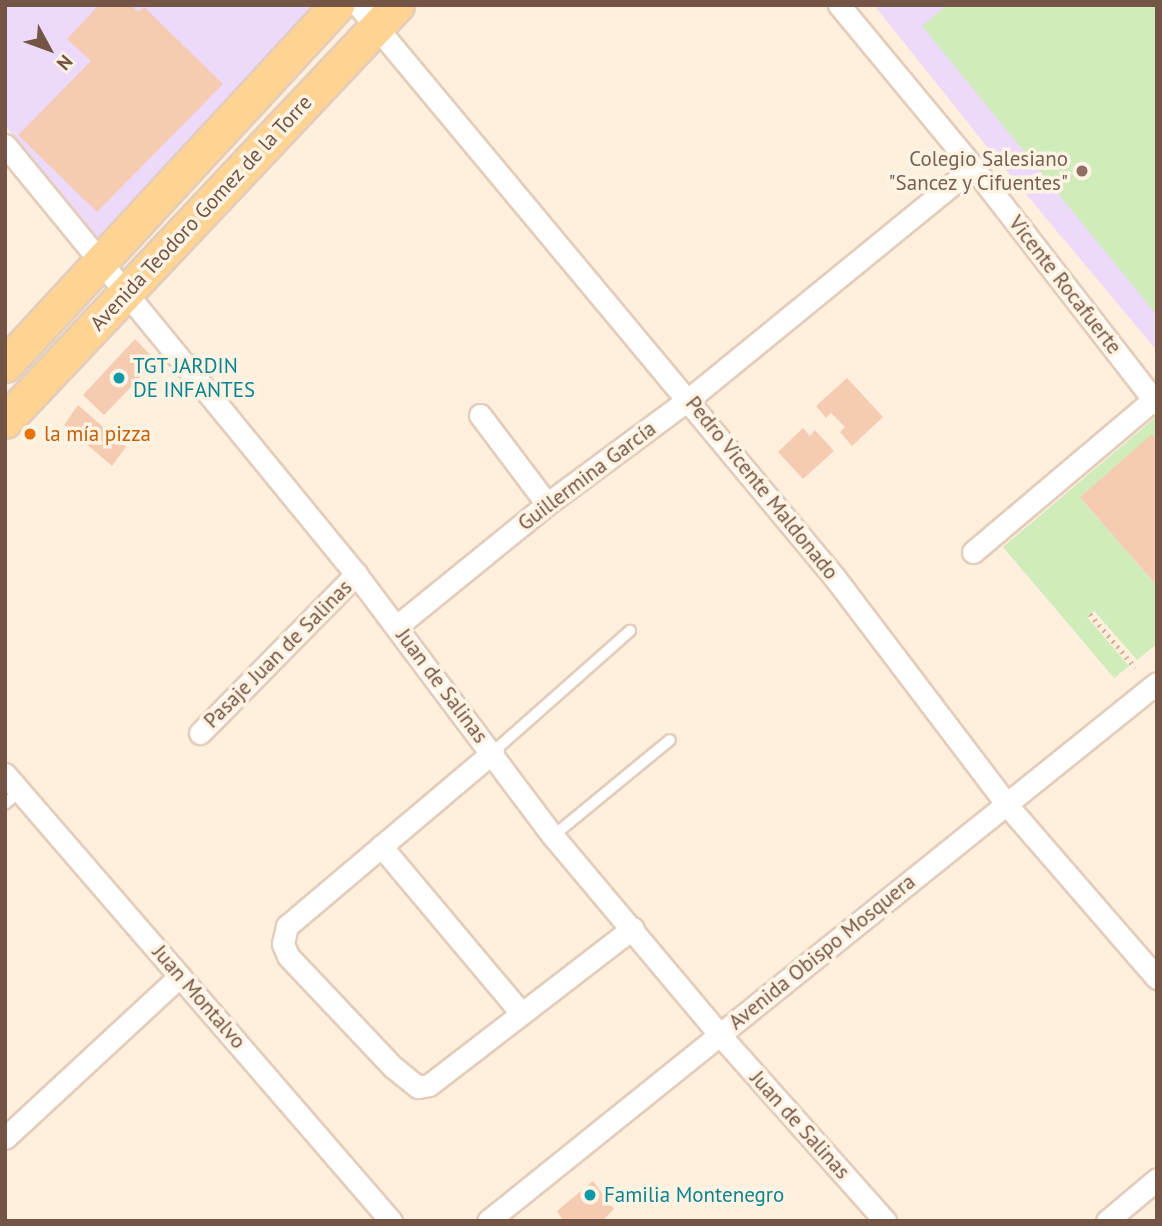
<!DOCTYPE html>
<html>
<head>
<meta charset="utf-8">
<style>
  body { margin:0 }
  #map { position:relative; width:1162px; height:1226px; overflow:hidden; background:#fef0dc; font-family:"PT Sans",sans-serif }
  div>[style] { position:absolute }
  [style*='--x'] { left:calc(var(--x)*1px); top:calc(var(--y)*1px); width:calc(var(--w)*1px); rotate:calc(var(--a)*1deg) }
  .education>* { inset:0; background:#edd9fa }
  .green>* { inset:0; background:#d0ecba }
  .building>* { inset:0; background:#f5cbb2 }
  .path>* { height:4.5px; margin-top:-2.25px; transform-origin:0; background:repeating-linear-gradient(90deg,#d9ae96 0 2px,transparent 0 7px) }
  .roads { filter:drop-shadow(2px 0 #e4cdbb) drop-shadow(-2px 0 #e4cdbb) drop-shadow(0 2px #e4cdbb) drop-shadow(0 -2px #e4cdbb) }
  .lane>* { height:10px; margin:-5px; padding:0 5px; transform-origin:5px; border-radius:5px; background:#fff }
  .street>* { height:21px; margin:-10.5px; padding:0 10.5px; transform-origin:10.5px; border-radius:10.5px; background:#fff }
  .primary>* { height:33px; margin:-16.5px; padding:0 16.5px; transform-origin:16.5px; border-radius:16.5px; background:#ffd392 }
  .dots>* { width:19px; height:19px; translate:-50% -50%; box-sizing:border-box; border:4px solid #fff4e4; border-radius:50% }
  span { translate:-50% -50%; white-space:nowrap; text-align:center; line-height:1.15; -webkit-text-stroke:7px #fff4e4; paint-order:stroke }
  .education-label { font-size:21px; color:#785e54 }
  .right { translate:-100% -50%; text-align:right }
  .street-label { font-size:21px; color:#745444 }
  .culture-label { font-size:21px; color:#0d838f }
  .left { translate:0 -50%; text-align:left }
  .food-label { font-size:21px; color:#c56008 }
  .frame { position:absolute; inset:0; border:7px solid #745444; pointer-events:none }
  .north { position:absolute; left:14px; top:14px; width:70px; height:70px; -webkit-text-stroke:5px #fff4e4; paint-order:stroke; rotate:131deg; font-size:19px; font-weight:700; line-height:28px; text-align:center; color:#745444 }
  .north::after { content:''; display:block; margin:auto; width:24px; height:32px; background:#745444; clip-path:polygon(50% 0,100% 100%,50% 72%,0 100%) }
</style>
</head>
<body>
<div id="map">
  <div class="education">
    <div style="clip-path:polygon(5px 5px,315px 5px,97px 238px,5px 125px)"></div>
    <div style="clip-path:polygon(874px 5px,1157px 5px,1157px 351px,1000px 163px)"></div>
  </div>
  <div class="green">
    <div style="clip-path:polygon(947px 5px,1157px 5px,1155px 313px,922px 26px)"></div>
    <div style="clip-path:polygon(1156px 417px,1157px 440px,1152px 435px,1080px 497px,1157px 586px,1157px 644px,1137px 660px,1094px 611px,1087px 617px,1129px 666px,1114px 678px,1003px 547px)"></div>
  </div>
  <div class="building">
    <div style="clip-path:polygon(99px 5px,131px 5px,138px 12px,144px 7px,223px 84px,97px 212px,18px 135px,91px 61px,67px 39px)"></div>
    <div style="clip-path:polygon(135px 339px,156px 361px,104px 415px,83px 395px)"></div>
    <div style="clip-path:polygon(847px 378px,883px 417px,852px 446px,840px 432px,845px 427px,831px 413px,826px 418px,816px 406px)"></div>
    <div style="clip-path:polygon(78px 405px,126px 447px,112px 466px,64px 425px)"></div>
    <div style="clip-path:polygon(803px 428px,810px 436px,815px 430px,834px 451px,803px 479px,778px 452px)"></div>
    <div style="clip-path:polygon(1152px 434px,1157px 440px,1157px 586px,1080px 497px)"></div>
    <div style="clip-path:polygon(593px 1181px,614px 1209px,602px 1221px,563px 1221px,557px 1211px)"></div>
  </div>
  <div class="path">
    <div style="--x:1090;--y:614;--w:70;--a:49.7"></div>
  </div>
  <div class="roads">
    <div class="lane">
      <div style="--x:493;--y:752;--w:183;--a:-41.5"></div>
      <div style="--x:5;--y:804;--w:21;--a:-41"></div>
      <div style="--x:553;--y:836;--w:151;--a:-39.4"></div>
    </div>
    <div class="street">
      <div style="--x:358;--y:5;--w:746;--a:50.22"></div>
      <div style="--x:835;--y:578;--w:285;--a:52.8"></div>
      <div style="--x:1007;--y:805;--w:229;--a:49.1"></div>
      <div style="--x:839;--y:5;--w:210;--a:50.4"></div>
      <div style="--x:973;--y:167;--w:300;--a:52.2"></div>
      <div style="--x:5;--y:145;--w:554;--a:50.71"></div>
      <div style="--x:356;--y:574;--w:328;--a:53.1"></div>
      <div style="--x:553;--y:836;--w:260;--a:50"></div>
      <div style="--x:720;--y:1035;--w:249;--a:48.4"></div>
      <div style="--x:480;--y:415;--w:111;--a:53"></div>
      <div style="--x:973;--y:552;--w:236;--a:-40.2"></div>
      <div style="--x:397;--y:626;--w:193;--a:-39.1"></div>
      <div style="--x:547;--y:504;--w:177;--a:-36.5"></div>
      <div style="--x:689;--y:399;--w:367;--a:-39.2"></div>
      <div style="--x:200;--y:733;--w:223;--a:-45.5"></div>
      <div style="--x:493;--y:752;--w:270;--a:139.8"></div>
      <div style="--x:287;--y:926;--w:18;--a:103"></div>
      <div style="--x:283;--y:944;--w:13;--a:67"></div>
      <div style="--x:288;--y:956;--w:153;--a:46.6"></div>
      <div style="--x:393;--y:1067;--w:32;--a:39"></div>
      <div style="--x:418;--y:1087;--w:11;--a:-10"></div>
      <div style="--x:429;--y:1085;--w:257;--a:-37.6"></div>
      <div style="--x:5;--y:774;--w:591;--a:49.19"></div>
      <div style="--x:381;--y:846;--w:219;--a:50"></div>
      <div style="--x:5;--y:1138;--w:238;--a:-42.8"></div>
      <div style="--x:488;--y:1221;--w:858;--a:-38.81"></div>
      <div style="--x:1107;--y:1221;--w:65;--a:-40"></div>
    </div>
    <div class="primary">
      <div style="--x:5;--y:365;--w:490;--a:-47.3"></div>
      <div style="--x:5;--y:421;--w:572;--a:-46.7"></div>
    </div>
  </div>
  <div class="dots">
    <div style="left:1082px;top:171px;background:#8d6e63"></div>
    <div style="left:119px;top:378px;background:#0f9aa8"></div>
    <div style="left:30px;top:434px;background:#e8710a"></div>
    <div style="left:590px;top:1195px;background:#0f9aa8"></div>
  </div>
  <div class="education-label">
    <span class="right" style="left:1068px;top:171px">Colegio Salesiano<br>"Sancez y Cifuentes"</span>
  </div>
  <div class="street-label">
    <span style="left:201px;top:213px;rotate:-47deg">Avenida Teodoro Gomez de la Torre</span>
    <span style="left:1065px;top:285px;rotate:52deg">Vicente Rocafuerte</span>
    <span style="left:587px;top:476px;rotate:-37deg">Guillermina García</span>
    <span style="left:762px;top:488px;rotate:51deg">Pedro Vicente Maldonado</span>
    <span style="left:278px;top:654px;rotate:-45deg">Pasaje Juan de Salinas</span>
    <span style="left:442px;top:686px;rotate:53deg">Juan de Salinas</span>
    <span style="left:822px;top:952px;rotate:-39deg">Avenida Obispo Mosquera</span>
    <span style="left:199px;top:997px;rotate:49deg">Juan Montalvo</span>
    <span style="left:800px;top:1125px;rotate:48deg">Juan de Salinas</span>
  </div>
  <div class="culture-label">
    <span class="left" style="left:133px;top:378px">TGT JARDIN<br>DE INFANTES</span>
    <span class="left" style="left:604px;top:1195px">Familia Montenegro</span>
  </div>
  <div class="food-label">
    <span class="left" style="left:44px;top:434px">la mía pizza</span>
  </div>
  <div class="frame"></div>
  <div class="north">N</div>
</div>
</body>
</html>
